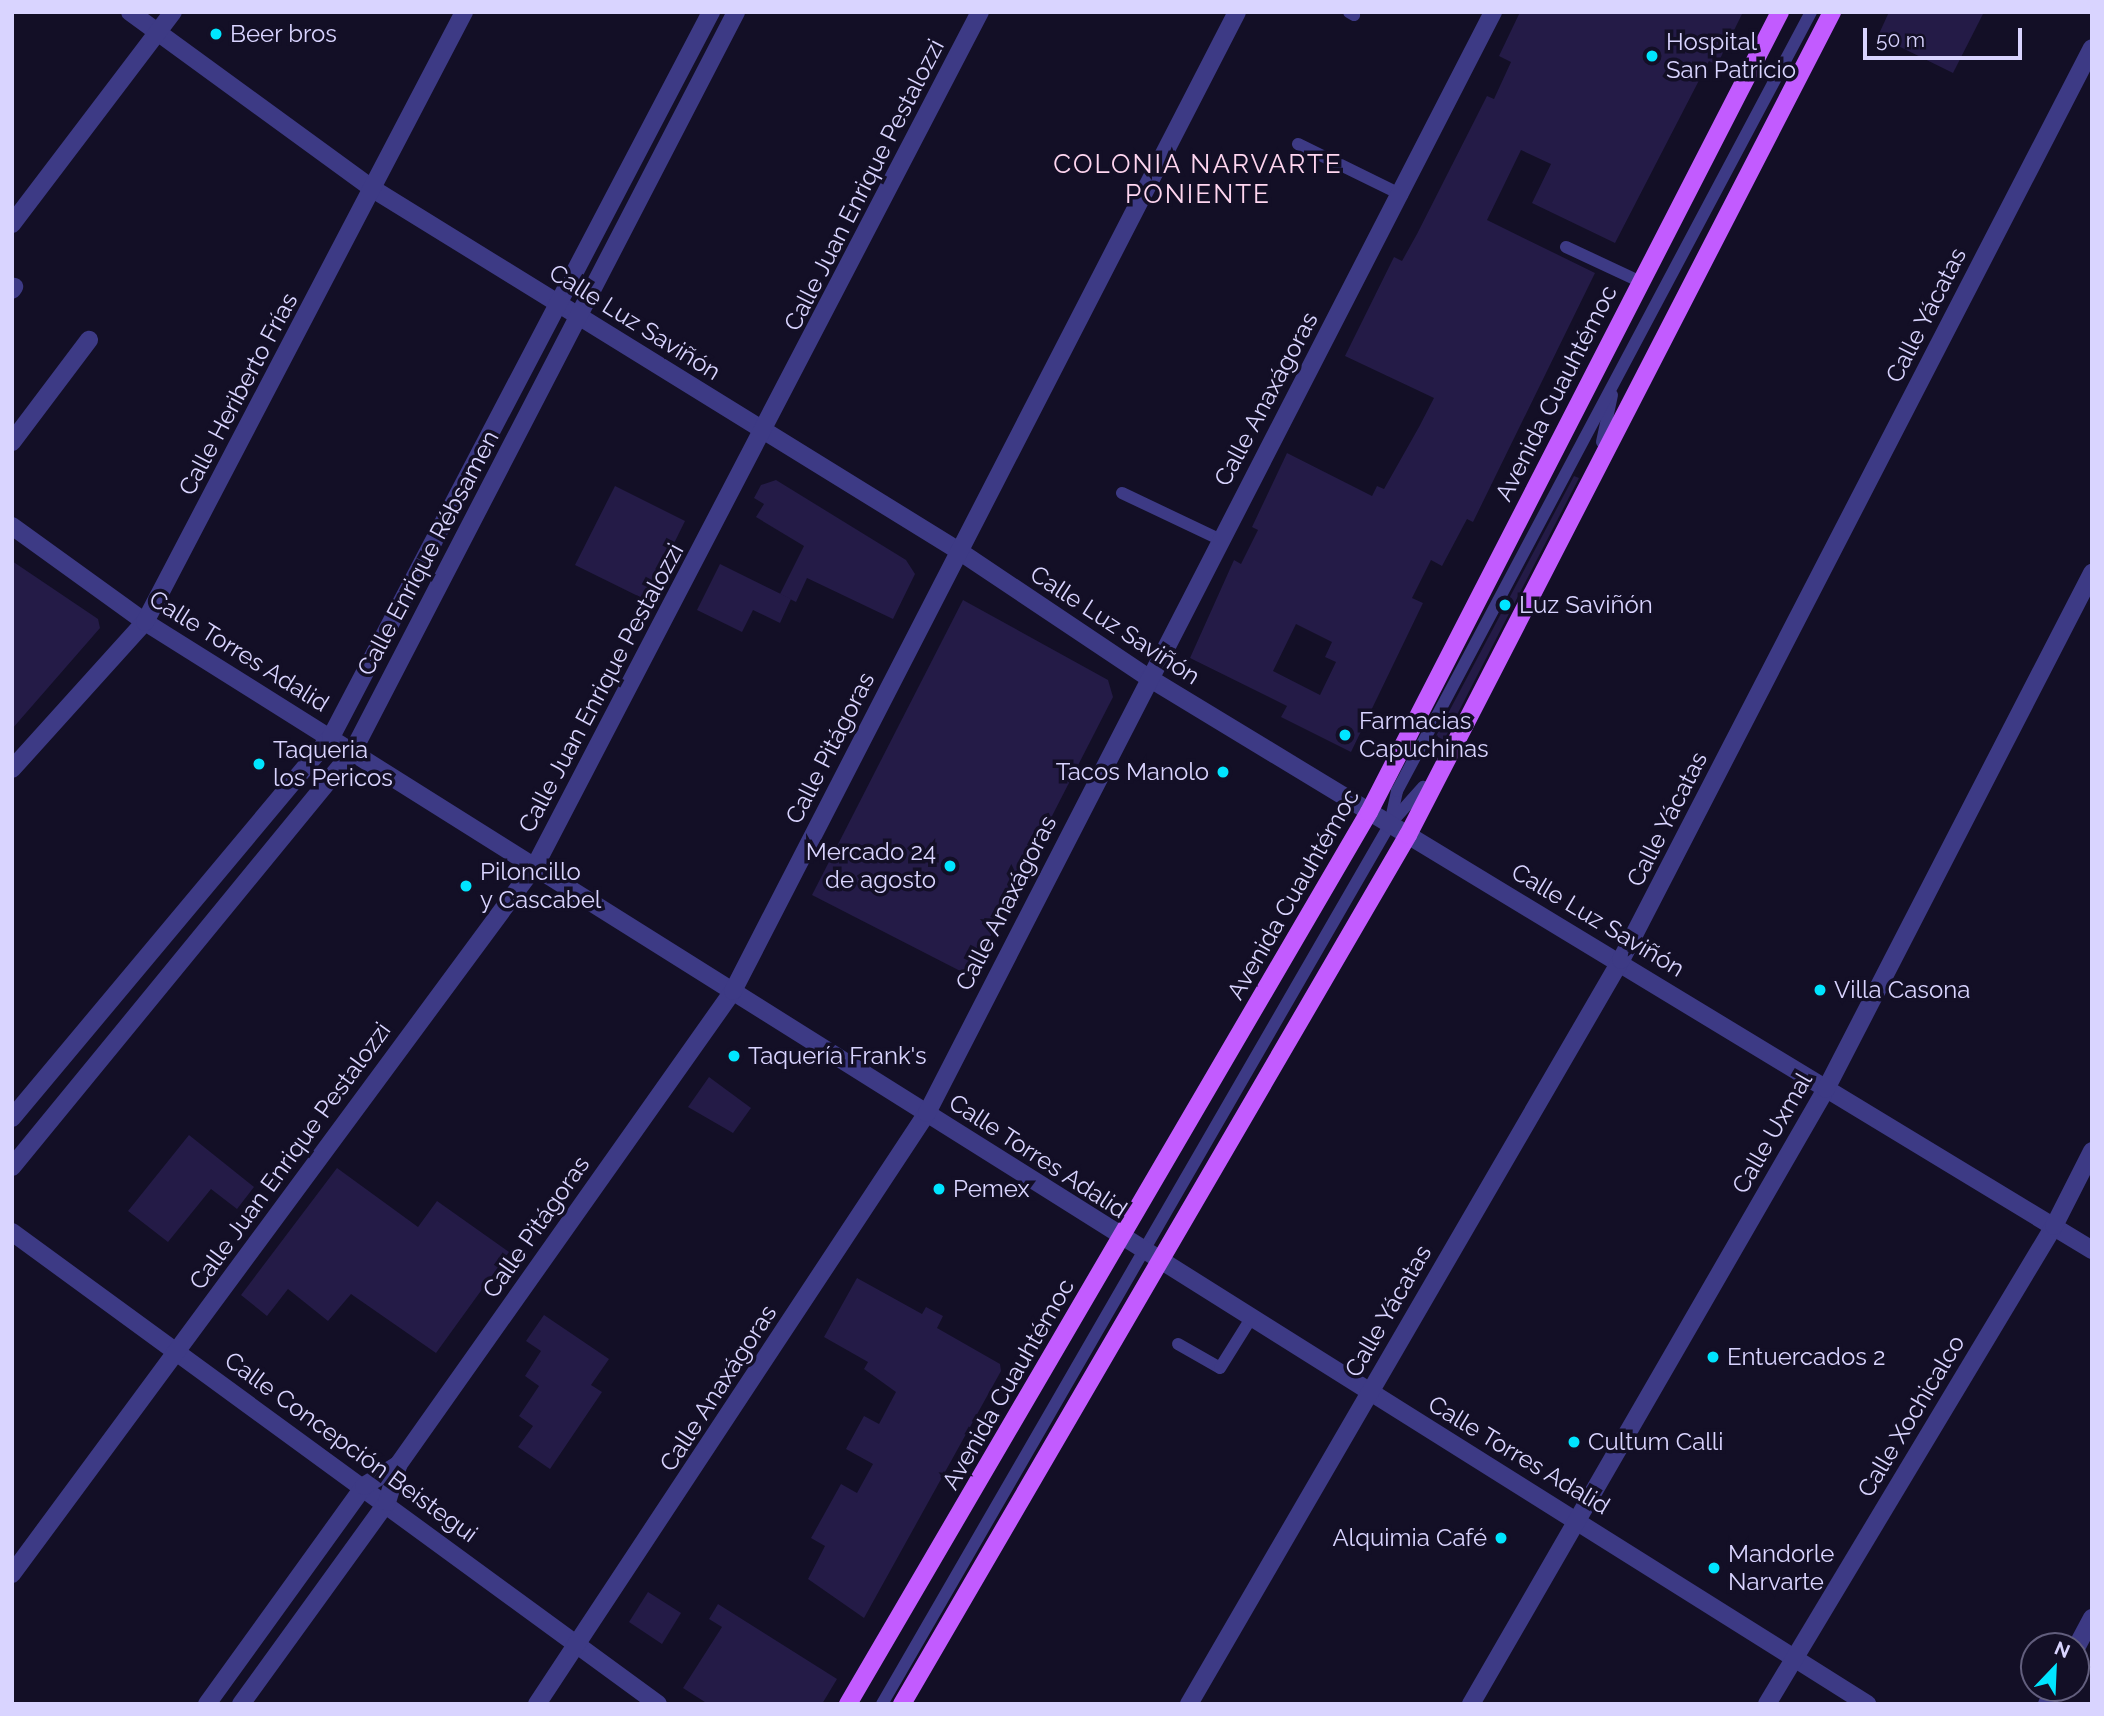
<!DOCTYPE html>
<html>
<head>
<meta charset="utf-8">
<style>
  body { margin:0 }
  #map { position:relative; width:2104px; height:1716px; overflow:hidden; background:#130f26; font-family:Raleway,sans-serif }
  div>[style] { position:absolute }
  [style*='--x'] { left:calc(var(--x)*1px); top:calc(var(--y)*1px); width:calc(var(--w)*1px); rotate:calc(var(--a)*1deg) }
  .building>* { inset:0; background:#241b47 }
  .lane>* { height:12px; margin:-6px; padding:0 6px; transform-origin:6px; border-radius:6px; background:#3d3a85 }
  .street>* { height:18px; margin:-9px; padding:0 9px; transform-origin:9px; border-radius:9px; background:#3d3a85 }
  .primary>* { height:18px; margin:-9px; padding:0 9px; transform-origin:9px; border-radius:9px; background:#c25bff }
  .dots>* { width:19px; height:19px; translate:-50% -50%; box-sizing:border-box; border:4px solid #130f26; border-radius:50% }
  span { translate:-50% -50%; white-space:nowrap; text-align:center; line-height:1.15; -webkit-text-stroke:7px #130f26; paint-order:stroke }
  .poi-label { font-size:24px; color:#d9d4ff }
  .left { translate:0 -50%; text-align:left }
  .right { translate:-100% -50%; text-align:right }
  .street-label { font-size:24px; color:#d9d4ff }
  .neighbourhood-label { font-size:26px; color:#ffd6f0; letter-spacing:2px }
  .frame { position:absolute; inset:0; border:14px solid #d9d4ff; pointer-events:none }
  .north { position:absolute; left:2020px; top:1632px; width:70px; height:70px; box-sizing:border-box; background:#130f26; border:2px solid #625e7d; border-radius:50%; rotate:23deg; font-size:19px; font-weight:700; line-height:28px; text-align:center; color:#d9d4ff }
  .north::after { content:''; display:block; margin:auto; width:24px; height:32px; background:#00e5ff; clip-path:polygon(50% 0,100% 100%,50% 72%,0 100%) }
  .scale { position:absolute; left:1863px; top:28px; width:159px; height:32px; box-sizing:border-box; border:4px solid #d9d4ff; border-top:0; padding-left:9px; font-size:21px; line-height:24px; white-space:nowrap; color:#d9d4ff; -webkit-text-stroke:5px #130f26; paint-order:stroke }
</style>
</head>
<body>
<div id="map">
  <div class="building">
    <div style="clip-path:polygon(evenodd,1520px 12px,1743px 12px,1717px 65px,1709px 61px,1615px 243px,1532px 203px,1551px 164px,1521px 150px,1487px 220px,1595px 273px,1473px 522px,1467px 519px,1442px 566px,1431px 560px,1412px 598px,1423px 603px,1351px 752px,1281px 717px,1287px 706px,1190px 658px,1234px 560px,1241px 564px,1258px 530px,1252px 527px,1287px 453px,1372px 496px,1377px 486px,1384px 489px,1419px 427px,1434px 398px,1345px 356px,1394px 257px,1402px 261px,1417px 234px,1487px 96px,1494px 99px,1511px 62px,1499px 56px,1520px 12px,1296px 624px,1332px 642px,1325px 657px,1336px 662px,1320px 695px,1273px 671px,1296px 624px)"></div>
    <div style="clip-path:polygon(1889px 12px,1984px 12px,1953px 73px,1878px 36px)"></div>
    <div style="clip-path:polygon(1574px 476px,1579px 478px,1444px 740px,1436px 736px)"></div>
    <div style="clip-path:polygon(776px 480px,906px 560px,915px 574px,893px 619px,807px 578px,796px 602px,780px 594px,804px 546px,756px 517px,764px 504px,754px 498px,761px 485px)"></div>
    <div style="clip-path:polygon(615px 486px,685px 521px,646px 600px,575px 565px)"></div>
    <div style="clip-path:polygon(12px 561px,98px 619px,100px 628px,12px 729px)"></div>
    <div style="clip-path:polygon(720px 564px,791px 599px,780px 623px,753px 610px,742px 632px,697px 610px)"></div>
    <div style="clip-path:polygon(963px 600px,1108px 680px,1113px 697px,970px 976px,812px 895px)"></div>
    <div style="clip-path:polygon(709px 1077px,751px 1108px,733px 1133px,688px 1107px)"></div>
    <div style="clip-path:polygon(189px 1135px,254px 1187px,237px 1209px,211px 1189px,168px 1242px,128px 1211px)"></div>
    <div style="clip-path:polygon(337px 1168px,418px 1227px,437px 1201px,509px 1252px,436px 1353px,351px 1294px,328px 1321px,288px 1289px,267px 1316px,241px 1295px)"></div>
    <div style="clip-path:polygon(857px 1278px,922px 1314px,926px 1307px,943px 1316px,937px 1328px,1000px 1364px,1001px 1371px,864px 1618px,808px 1579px,825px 1546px,811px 1538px,841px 1484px,857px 1493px,873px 1464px,846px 1449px,864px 1416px,879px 1424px,896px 1392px,864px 1369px,868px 1362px,824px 1337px)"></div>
    <div style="clip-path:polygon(544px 1315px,609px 1359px,591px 1385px,602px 1392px,550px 1469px,518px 1447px,533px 1426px,519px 1416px,539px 1386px,525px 1376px,541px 1351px,526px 1341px)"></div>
    <div style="clip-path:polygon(648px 1592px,681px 1613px,662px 1644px,629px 1622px)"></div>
    <div style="clip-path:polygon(718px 1604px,837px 1679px,822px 1704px,708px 1704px,683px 1688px,722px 1627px,709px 1619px)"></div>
  </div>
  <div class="lane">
    <div style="--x:1349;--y:12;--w:6;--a:31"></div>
    <div style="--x:1298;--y:144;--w:116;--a:26.1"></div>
    <div style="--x:1566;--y:247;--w:83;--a:25"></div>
    <div style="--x:1602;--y:442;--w:48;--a:-78"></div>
    <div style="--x:1122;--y:493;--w:107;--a:25.4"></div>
    <div style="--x:1390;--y:824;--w:34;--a:-78"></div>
    <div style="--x:1397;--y:791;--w:882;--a:-62.01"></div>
    <div style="--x:1178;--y:1344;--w:48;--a:29.7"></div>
    <div style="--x:1220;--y:1368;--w:57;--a:-58"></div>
    <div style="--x:882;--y:1704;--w:1016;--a:-60"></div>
    <div style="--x:1390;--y:824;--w:50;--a:-48.3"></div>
  </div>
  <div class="street">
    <div style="--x:130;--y:12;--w:301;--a:36.1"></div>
    <div style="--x:373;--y:189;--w:689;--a:31.71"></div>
    <div style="--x:959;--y:551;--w:229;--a:33.8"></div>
    <div style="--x:1149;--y:678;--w:1103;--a:31.24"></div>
    <div style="--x:12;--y:224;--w:266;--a:-52.8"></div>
    <div style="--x:12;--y:290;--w:4;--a:-56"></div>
    <div style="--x:12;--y:442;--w:128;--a:-53"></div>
    <div style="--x:12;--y:526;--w:164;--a:35.8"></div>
    <div style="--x:145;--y:622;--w:2034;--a:32.14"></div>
    <div style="--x:12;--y:769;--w:198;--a:-47.9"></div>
    <div style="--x:145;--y:622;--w:688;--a:-62.39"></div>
    <div style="--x:12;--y:1118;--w:497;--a:-50.1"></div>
    <div style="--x:331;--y:737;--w:819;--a:-62.34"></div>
    <div style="--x:12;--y:1167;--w:538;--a:-50.66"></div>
    <div style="--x:353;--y:751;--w:832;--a:-62.6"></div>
    <div style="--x:12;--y:1232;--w:800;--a:36.15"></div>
    <div style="--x:12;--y:1574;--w:880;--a:-53.55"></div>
    <div style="--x:535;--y:866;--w:963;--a:-62.48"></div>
    <div style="--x:2076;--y:1648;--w:34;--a:-62"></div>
    <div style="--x:207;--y:1704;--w:269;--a:-54.2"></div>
    <div style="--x:364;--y:1486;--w:40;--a:-32"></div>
    <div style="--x:241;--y:1704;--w:249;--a:-54.1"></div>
    <div style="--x:387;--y:1502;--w:39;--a:-73"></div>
    <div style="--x:398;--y:1465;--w:580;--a:-54.75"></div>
    <div style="--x:733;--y:991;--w:1101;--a:-62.76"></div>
    <div style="--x:537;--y:1704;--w:708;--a:-56.58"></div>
    <div style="--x:927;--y:1113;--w:1238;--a:-62.79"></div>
    <div style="--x:1189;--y:1704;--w:860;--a:-59.86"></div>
    <div style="--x:1621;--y:960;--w:1026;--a:-62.69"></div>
    <div style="--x:1471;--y:1704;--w:710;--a:-60"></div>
    <div style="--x:1826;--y:1089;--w:581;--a:-62.73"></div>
    <div style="--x:1767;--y:1704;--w:558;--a:-59.02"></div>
    <div style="--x:2054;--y:1226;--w:84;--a:-63.1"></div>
    <div style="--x:2047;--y:1704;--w:18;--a:-63"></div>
  </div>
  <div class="primary">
    <div style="--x:848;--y:1704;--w:1033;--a:-59.71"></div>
    <div style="--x:1369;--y:812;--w:899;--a:-62.81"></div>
    <div style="--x:902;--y:1704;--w:1006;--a:-59.79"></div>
    <div style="--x:1408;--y:835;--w:926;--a:-62.74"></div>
  </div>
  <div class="dots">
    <div style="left:216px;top:34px;background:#00e5ff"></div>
    <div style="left:1652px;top:56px;background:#00e5ff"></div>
    <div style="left:1505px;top:605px;background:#00e5ff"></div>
    <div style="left:1345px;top:735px;background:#00e5ff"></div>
    <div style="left:259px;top:764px;background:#00e5ff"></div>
    <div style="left:1223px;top:772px;background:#00e5ff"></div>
    <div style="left:950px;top:866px;background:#00e5ff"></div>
    <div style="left:466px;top:886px;background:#00e5ff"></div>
    <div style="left:1820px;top:990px;background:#00e5ff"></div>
    <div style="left:734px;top:1056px;background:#00e5ff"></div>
    <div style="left:939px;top:1189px;background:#00e5ff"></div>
    <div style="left:1713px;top:1357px;background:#00e5ff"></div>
    <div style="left:1574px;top:1442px;background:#00e5ff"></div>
    <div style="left:1501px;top:1538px;background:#00e5ff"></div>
    <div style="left:1714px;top:1568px;background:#00e5ff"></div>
  </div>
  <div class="poi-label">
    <span class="left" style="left:230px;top:34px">Beer bros</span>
    <span class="left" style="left:1666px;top:56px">Hospital<br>San Patricio</span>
    <span class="left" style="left:1519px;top:605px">Luz Saviñón</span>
    <span class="left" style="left:1359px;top:735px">Farmacias<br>Capuchinas</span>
    <span class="left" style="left:273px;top:764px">Taqueria<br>los Pericos</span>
    <span class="right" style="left:1209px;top:772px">Tacos Manolo</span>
    <span class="right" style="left:936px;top:866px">Mercado 24<br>de agosto</span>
    <span class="left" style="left:480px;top:886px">Piloncillo<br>y Cascabel</span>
    <span class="left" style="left:1834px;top:990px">Villa Casona</span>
    <span class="left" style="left:748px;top:1056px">Taquería Frank's</span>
    <span class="left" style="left:953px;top:1189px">Pemex</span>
    <span class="left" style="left:1727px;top:1357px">Entuercados 2</span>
    <span class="left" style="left:1588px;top:1442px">Cultum Calli</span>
    <span class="right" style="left:1487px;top:1538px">Alquimia Café</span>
    <span class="left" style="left:1728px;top:1568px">Mandorle<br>Narvarte</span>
  </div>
  <div class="street-label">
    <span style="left:864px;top:185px;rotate:-63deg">Calle Juan Enrique Pestalozzi</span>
    <span style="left:1926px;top:315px;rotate:-63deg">Calle Yácatas</span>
    <span style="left:635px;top:322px;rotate:32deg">Calle Luz Saviñón</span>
    <span style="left:1556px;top:393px;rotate:-63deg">Avenida Cuauhtémoc</span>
    <span style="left:238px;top:394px;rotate:-62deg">Calle Heriberto Frías</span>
    <span style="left:1266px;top:399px;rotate:-62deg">Calle Anaxágoras</span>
    <span style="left:428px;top:553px;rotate:-62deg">Calle Enrique Rébsamen</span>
    <span style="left:1115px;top:625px;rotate:33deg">Calle Luz Saviñón</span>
    <span style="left:239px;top:651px;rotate:32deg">Calle Torres Adalid</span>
    <span style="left:601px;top:688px;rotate:-62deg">Calle Juan Enrique Pestalozzi</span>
    <span style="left:830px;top:748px;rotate:-63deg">Calle Pitágoras</span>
    <span style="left:1667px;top:819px;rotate:-63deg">Calle Yácatas</span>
    <span style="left:1293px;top:894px;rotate:-60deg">Avenida Cuauhtémoc</span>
    <span style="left:1006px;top:903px;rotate:-63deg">Calle Anaxágoras</span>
    <span style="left:1598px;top:920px;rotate:31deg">Calle Luz Saviñón</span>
    <span style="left:1772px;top:1133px;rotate:-60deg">Calle Uxmal</span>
    <span style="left:290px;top:1156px;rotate:-54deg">Calle Juan Enrique Pestalozzi</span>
    <span style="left:1038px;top:1156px;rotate:33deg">Calle Torres Adalid</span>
    <span style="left:536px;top:1227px;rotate:-55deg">Calle Pitágoras</span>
    <span style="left:1388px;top:1311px;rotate:-60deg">Calle Yácatas</span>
    <span style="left:1008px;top:1384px;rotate:-60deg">Avenida Cuauhtémoc</span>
    <span style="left:718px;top:1388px;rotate:-57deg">Calle Anaxágoras</span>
    <span style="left:1911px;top:1416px;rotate:-59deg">Calle Xochicalco</span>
    <span style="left:351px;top:1447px;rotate:36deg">Calle Concepción Beistegui</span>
    <span style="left:1519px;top:1455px;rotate:31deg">Calle Torres Adalid</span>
  </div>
  <div class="neighbourhood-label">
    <span style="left:1198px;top:180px">COLONIA NARVARTE<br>PONIENTE</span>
  </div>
  <div class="frame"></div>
  <div class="north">N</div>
  <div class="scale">50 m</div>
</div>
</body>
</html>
